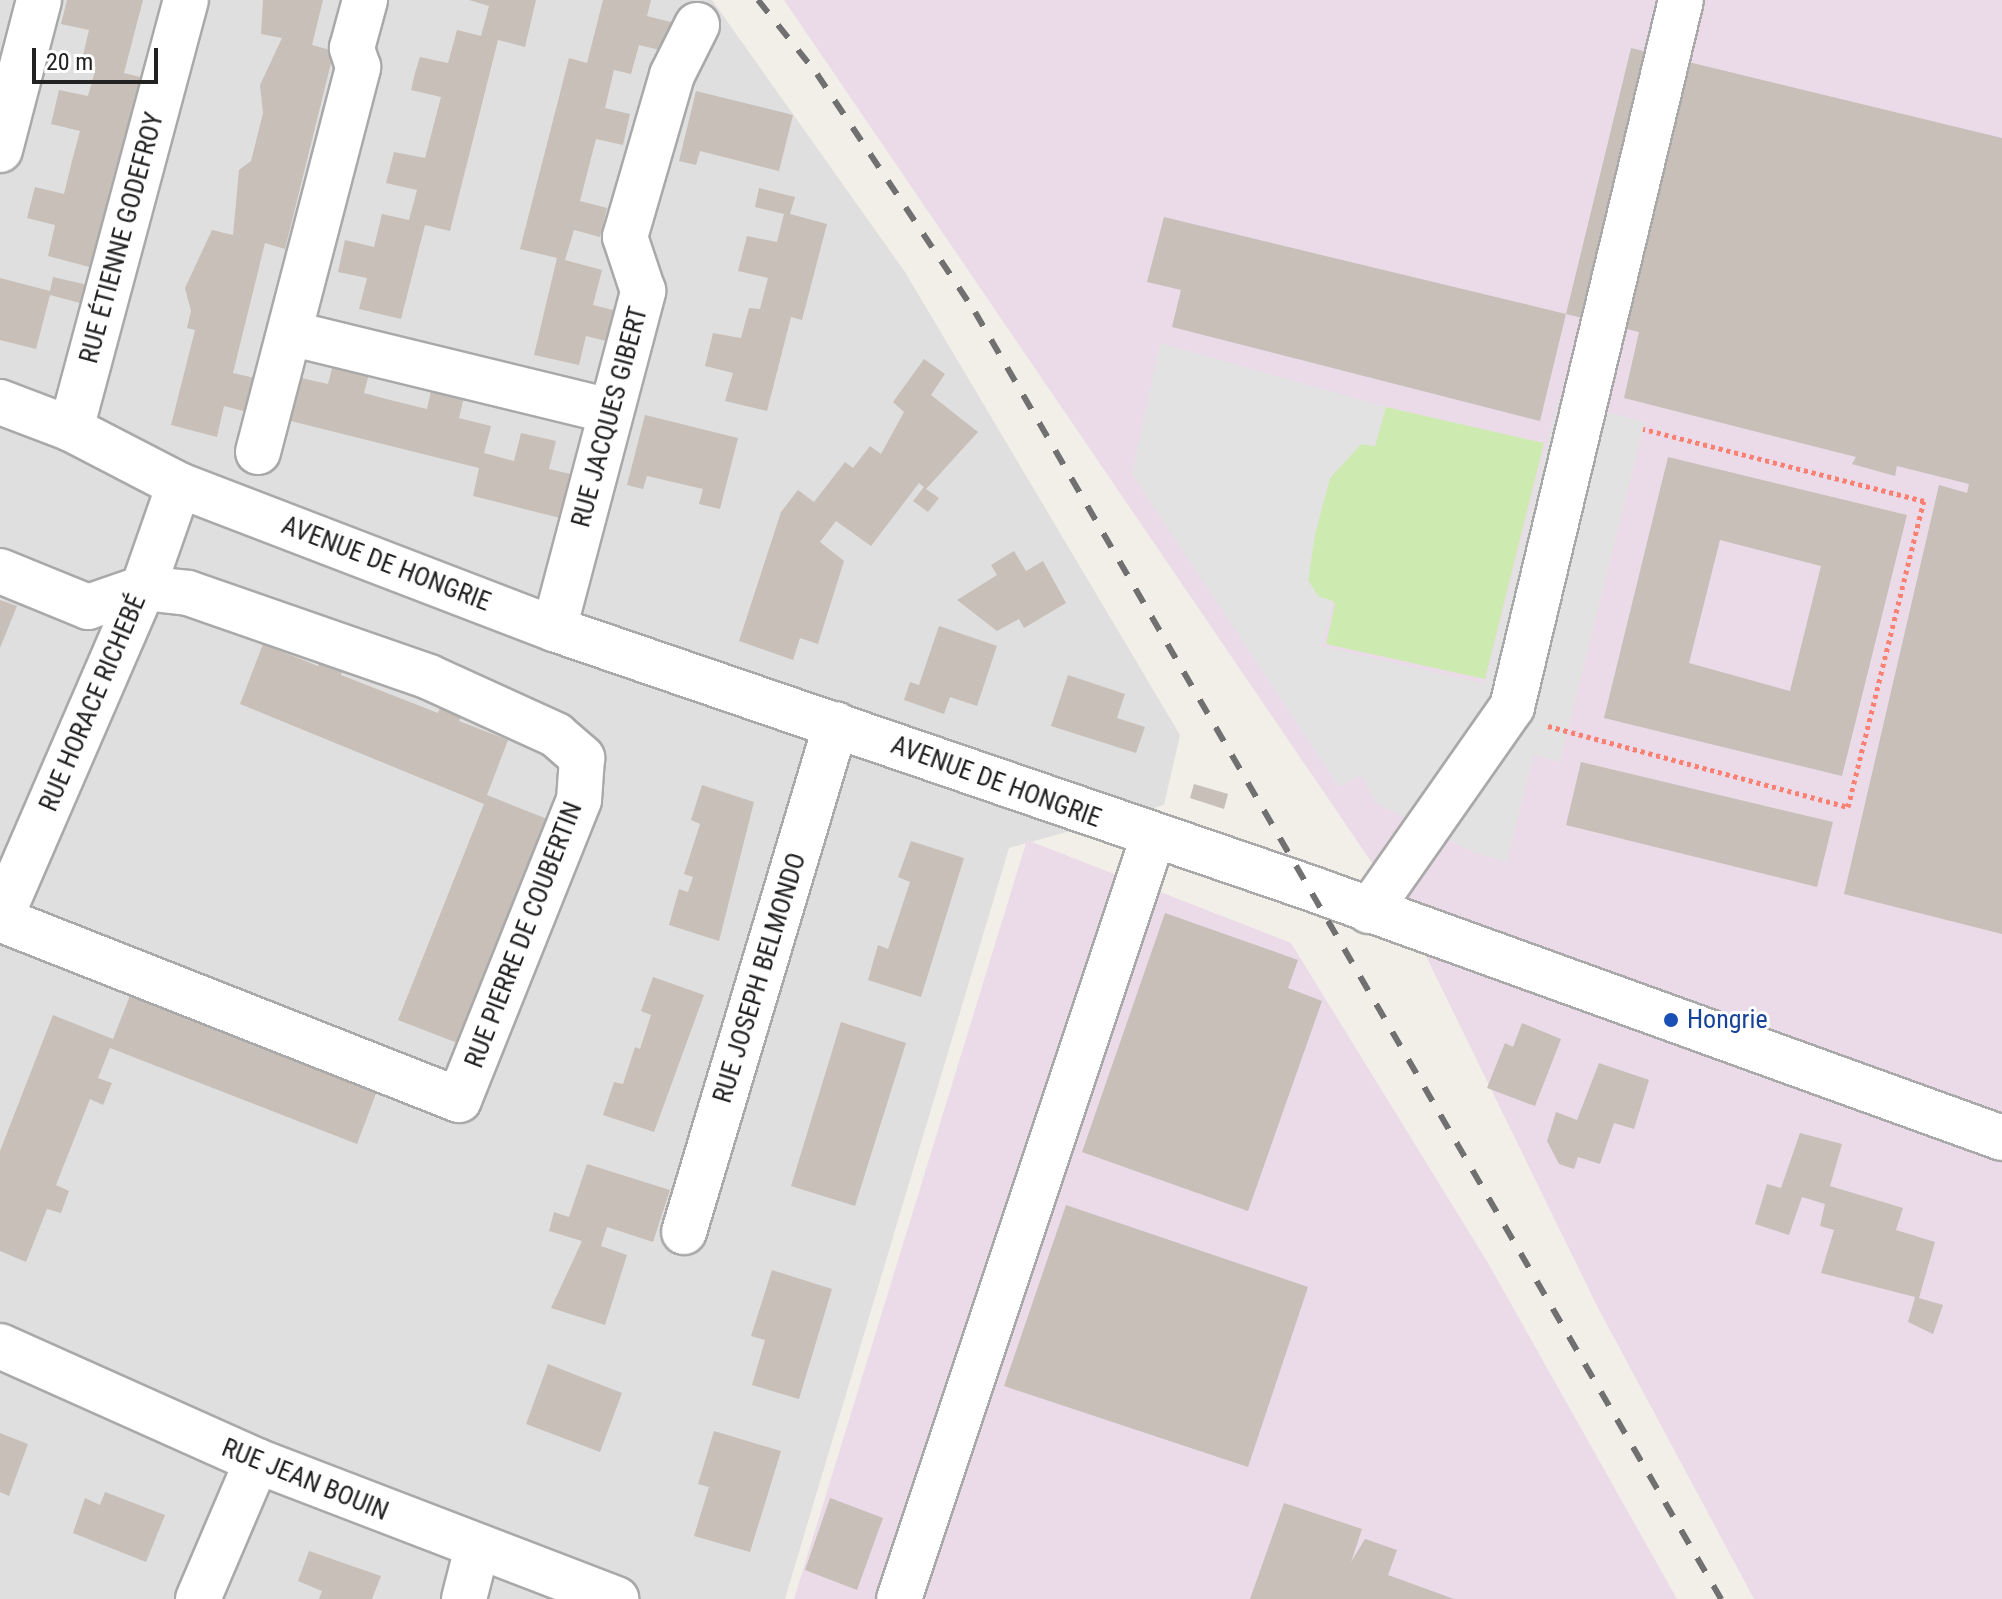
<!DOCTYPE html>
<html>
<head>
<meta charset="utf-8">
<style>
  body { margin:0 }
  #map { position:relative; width:2002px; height:1599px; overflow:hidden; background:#f2efe9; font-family:"Roboto Condensed",sans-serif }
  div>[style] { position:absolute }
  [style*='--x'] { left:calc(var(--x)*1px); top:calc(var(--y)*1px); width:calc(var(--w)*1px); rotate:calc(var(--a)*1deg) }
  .residential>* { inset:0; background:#e0dfdf }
  .industrial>* { inset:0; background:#ebdbe8 }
  .grass>* { inset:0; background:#cdebb0 }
  .parking>* { inset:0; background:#e2e2e2 }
  .building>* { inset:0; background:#c7bfb8 }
  .path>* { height:5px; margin-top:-2.5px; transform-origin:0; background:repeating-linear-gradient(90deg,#fa8072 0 4px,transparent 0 8px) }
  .roads { filter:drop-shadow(2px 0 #a9a9a9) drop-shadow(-2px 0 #a9a9a9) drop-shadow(0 2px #a9a9a9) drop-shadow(0 -2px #a9a9a9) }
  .minor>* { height:44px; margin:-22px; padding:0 22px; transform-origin:22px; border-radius:22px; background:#fff }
  .rail>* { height:6px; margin-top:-3px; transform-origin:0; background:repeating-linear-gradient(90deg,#707070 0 16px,transparent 0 32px) }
  .dots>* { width:22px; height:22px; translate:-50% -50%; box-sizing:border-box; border:4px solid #fff; border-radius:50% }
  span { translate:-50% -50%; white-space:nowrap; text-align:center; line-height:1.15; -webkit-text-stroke:6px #fff; paint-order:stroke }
  .street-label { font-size:26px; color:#222 }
  .transit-label { font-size:26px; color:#164399 }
  .left { translate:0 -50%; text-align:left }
  .scale { position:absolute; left:32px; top:48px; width:126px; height:36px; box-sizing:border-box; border:4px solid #222; border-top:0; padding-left:10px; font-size:24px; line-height:28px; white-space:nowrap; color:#222; -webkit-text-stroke:6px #fff; paint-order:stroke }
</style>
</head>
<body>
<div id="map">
  <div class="residential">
    <div style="clip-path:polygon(0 0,712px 0,905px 272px,1180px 735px,1164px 805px,1009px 848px,785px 1599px,0 1599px)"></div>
  </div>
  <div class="industrial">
    <div style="clip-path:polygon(784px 0,2002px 0,2002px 1599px,1754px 1599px,1597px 1306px,1402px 907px)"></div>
    <div style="clip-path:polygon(1027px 840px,1291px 943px,1488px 1263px,1677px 1599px,794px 1599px)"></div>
  </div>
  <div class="grass">
    <div style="clip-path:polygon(1386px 407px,1544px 443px,1485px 679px,1326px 644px,1335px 603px,1318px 597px,1308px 580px,1315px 534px,1330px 478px,1361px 444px,1375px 446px)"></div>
  </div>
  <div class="parking">
    <div style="clip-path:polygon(1160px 343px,1386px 407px,1374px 446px,1361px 444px,1330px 478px,1315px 534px,1308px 580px,1318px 596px,1333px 601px,1321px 646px,1485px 684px,1558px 400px,1645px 422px,1560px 762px,1534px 754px,1507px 862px,1475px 853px,1375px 802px,1362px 775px,1339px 787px,1132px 474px)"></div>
  </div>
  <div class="building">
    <div style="clip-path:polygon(67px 0,143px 0,124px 73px,140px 77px,93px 268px,48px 256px,55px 225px,27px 218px,35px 187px,64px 194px,72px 161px,80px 131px,51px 124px,59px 90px,88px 96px,96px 67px,81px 64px,89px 30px,61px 24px)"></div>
    <div style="clip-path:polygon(263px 0,323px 0,312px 45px,334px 51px,285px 249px,265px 243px,233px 373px,259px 379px,251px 413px,224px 406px,217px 437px,171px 425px,195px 330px,187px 328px,191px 311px,185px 288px,212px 230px,233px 235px,239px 170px,251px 161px,263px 113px,260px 85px,282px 38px,261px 34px)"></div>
    <div style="clip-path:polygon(469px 0,536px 0,525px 47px,498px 40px,450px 231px,425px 225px,401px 319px,359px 309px,367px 278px,338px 272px,345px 240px,374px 247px,382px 214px,409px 220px,417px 190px,386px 183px,394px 152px,425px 158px,441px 97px,411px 90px,415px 73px,420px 57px,448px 63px,457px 30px,481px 36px,489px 6px)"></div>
    <div style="clip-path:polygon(603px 0,651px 0,647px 16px,675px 23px,668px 52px,639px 45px,631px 74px,614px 70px,605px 108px,630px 114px,623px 145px,596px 139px,580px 201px,607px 208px,600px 237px,574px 230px,565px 260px,602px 270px,593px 305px,621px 312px,614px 343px,586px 336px,579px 365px,534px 355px,557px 258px,520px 249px,569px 58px,587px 63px)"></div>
    <div style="clip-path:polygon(1631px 48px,2002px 138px,2002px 934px,1844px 894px,1939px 485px,1967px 493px,1969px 484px,1897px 466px,1895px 476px,1852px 464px,1856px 457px,1624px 398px,1639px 332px,1566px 314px)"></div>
    <div style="clip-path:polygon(696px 91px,793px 115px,779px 171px,700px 151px,696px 165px,679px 161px)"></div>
    <div style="clip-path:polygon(759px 188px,795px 197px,790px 214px,827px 224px,802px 320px,791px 317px,767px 411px,725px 401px,733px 373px,705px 366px,713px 333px,741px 338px,749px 308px,760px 309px,768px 278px,738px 271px,747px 236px,777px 242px,784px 214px,755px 207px)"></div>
    <div style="clip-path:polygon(1164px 217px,1566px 314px,1540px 421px,1172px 327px,1181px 290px,1147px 282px)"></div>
    <div style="clip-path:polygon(53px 277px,88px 285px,84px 304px,50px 295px,36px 349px,0 340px,0 278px,50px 291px)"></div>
    <div style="clip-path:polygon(335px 357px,371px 366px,364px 393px,394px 401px,427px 409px,433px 382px,466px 389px,459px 418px,491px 426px,484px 453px,514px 461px,521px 433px,556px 441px,549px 469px,579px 476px,568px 520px,473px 496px,479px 468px,287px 420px,297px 377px,328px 384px)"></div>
    <div style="clip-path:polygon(924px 359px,945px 374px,931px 395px,978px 432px,926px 489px,939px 498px,928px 512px,913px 501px,924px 487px,919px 483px,871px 546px,836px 521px,820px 542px,844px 561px,818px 644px,800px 638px,793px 660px,739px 641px,781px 512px,798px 490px,814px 502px,845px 462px,853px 468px,870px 446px,881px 454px,904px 412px,893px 402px)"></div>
    <div style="clip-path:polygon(645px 415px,738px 438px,720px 509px,699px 504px,703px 489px,647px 476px,643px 489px,627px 485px)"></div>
    <div style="clip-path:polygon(evenodd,1668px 457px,1907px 515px,1842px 776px,1604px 718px,1668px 457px,1720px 540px,1821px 566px,1790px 691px,1689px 663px,1720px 540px)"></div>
    <div style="clip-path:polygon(1014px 551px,1026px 571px,1043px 561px,1066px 603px,1024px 628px,1019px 619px,997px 631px,957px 600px,997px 575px,991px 565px)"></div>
    <div style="clip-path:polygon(0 600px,17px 606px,0 648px)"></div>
    <div style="clip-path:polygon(939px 626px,997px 646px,977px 706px,950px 697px,944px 714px,904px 700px,910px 682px,919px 685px)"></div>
    <div style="clip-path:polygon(263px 644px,318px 666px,324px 653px,346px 662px,341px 675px,438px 713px,442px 702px,463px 711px,459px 721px,508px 740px,487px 795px,547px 819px,530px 862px,543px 867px,534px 889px,522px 884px,460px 1044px,398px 1020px,484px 804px,240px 704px)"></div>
    <div style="clip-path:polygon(1068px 675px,1125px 694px,1117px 718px,1145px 727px,1136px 753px,1051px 726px)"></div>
    <div style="clip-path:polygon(1581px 762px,1833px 822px,1817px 887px,1566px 825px)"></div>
    <div style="clip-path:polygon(1194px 784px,1228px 794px,1224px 809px,1190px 798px)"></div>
    <div style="clip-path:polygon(702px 785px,754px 802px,719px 941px,669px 925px,679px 889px,688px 892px,693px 877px,684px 874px,700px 824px,691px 820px)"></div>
    <div style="clip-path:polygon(911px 841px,964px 858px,921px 997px,868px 980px,878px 945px,888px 949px,910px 882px,898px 877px)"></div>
    <div style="clip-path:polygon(1165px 913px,1298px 960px,1288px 988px,1322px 1001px,1248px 1211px,1082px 1152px)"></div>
    <div style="clip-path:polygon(653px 977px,704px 995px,654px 1132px,603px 1115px,614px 1082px,623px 1084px,635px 1047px,640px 1049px,651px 1015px,641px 1011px)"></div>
    <div style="clip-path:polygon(133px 988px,380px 1083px,357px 1144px,110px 1048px,98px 1078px,112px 1083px,103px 1105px,90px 1099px,56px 1185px,69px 1191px,61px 1213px,47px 1209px,26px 1262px,0 1251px,0 1151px,53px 1015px,113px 1039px)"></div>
    <div style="clip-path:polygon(841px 1022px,906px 1043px,855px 1206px,791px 1186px)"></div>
    <div style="clip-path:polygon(1522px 1023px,1561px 1039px,1535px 1106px,1487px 1088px,1505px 1043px,1513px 1047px)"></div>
    <div style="clip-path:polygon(1599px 1063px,1649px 1080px,1634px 1129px,1614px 1123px,1600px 1164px,1578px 1157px,1574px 1169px,1559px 1164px,1547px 1141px,1556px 1112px,1577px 1120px)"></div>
    <div style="clip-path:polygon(1800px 1133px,1842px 1144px,1830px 1186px,1903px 1208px,1896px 1230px,1935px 1242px,1919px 1298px,1943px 1305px,1933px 1334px,1908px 1322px,1915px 1297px,1821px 1273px,1834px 1230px,1820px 1226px,1825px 1204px,1802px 1197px,1789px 1235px,1755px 1224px,1767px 1184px,1781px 1188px)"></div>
    <div style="clip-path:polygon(587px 1164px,670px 1190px,653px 1242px,607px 1227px,601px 1246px,627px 1255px,605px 1325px,551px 1308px,582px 1241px,549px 1231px,554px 1212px,569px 1217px)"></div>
    <div style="clip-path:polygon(1066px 1205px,1308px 1287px,1248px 1467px,1004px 1386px)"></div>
    <div style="clip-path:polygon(772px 1270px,832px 1289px,799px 1399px,752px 1385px,765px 1340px,751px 1336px)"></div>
    <div style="clip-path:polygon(548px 1364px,622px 1393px,600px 1452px,526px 1424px)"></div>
    <div style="clip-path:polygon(714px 1431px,781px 1451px,750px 1552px,694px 1536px,709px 1487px,698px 1484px)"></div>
    <div style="clip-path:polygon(0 1433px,28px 1444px,9px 1496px,0 1492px)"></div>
    <div style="clip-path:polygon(105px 1492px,165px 1515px,146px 1562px,73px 1533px,85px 1498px,100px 1505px)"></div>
    <div style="clip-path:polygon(830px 1498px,883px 1518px,857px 1590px,805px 1570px)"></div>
    <div style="clip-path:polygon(1284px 1503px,1362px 1529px,1351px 1562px,1365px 1539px,1397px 1550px,1388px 1575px,1454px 1599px,1250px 1599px)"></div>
    <div style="clip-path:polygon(309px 1551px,381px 1576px,372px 1599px,319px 1599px,322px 1591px,298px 1581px)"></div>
  </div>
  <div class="path">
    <div style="--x:1548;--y:726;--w:311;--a:15.1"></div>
    <div style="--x:1848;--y:807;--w:315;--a:-76.1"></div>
    <div style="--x:1924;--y:501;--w:290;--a:-165.6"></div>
  </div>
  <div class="roads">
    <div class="minor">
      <div style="--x:0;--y:150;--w:155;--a:-75.4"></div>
      <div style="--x:290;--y:333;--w:330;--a:13.7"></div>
      <div style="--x:0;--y:402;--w:76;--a:20.8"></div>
      <div style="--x:71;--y:429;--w:122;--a:27.4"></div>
      <div style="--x:179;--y:485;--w:402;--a:21"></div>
      <div style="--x:554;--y:629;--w:799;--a:18.91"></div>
      <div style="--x:1310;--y:888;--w:736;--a:19.86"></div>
      <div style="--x:71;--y:429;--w:444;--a:-75"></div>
      <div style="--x:258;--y:452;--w:398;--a:-75.4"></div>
      <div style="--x:358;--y:67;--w:20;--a:-108"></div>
      <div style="--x:352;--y:48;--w:50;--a:-74.8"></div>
      <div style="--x:0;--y:571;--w:95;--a:22.2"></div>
      <div style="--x:88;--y:607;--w:58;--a:-19.1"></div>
      <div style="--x:143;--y:588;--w:45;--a:6.3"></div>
      <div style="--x:188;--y:593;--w:255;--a:19.2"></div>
      <div style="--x:429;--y:677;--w:140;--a:24.5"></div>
      <div style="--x:556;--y:735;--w:35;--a:41"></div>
      <div style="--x:582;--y:758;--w:42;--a:94.1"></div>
      <div style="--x:579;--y:800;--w:323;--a:111.8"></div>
      <div style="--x:459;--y:1100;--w:493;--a:-158.5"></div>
      <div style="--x:0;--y:919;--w:361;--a:-66.6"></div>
      <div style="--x:143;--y:588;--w:109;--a:-70.7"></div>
      <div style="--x:554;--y:629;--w:350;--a:-75.2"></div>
      <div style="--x:643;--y:291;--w:57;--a:-108.4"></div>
      <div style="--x:625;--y:237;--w:169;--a:-73.8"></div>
      <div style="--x:672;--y:75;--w:56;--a:-63.4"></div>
      <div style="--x:1369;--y:911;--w:249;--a:-55"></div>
      <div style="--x:1512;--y:707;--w:727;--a:-76.56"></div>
      <div style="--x:684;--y:1232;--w:530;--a:-73.34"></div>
      <div style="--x:0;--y:1346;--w:282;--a:24.1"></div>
      <div style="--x:257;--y:1461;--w:385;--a:21"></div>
      <div style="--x:198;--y:1599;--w:150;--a:-66.9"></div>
      <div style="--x:464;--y:1599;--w:53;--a:-75.7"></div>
      <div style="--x:899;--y:1599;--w:803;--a:-71.57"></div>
    </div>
  </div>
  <div class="rail">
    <div style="--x:758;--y:0;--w:95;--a:51.4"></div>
    <div style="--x:817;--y:74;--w:286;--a:56.4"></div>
    <div style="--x:975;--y:312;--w:1488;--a:59.9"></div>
  </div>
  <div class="dots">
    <div style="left:1671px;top:1020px;background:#1a4fb4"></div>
  </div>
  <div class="street-label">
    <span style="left:122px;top:238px;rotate:-75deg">RUE ÉTIENNE GODEFROY</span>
    <span style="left:610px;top:417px;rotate:-75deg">RUE JACQUES GIBERT</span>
    <span style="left:386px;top:564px;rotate:21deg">AVENUE DE HONGRIE</span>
    <span style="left:93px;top:703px;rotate:-67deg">RUE HORACE RICHEBÉ</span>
    <span style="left:996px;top:782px;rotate:20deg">AVENUE DE HONGRIE</span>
    <span style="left:524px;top:935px;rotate:-69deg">RUE PIERRE DE COUBERTIN</span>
    <span style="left:760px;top:978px;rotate:-73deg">RUE JOSEPH BELMONDO</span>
    <span style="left:305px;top:1480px;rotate:22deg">RUE JEAN BOUIN</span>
  </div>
  <div class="transit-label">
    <span class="left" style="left:1687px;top:1020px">Hongrie</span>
  </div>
  <div class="scale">20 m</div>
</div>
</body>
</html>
